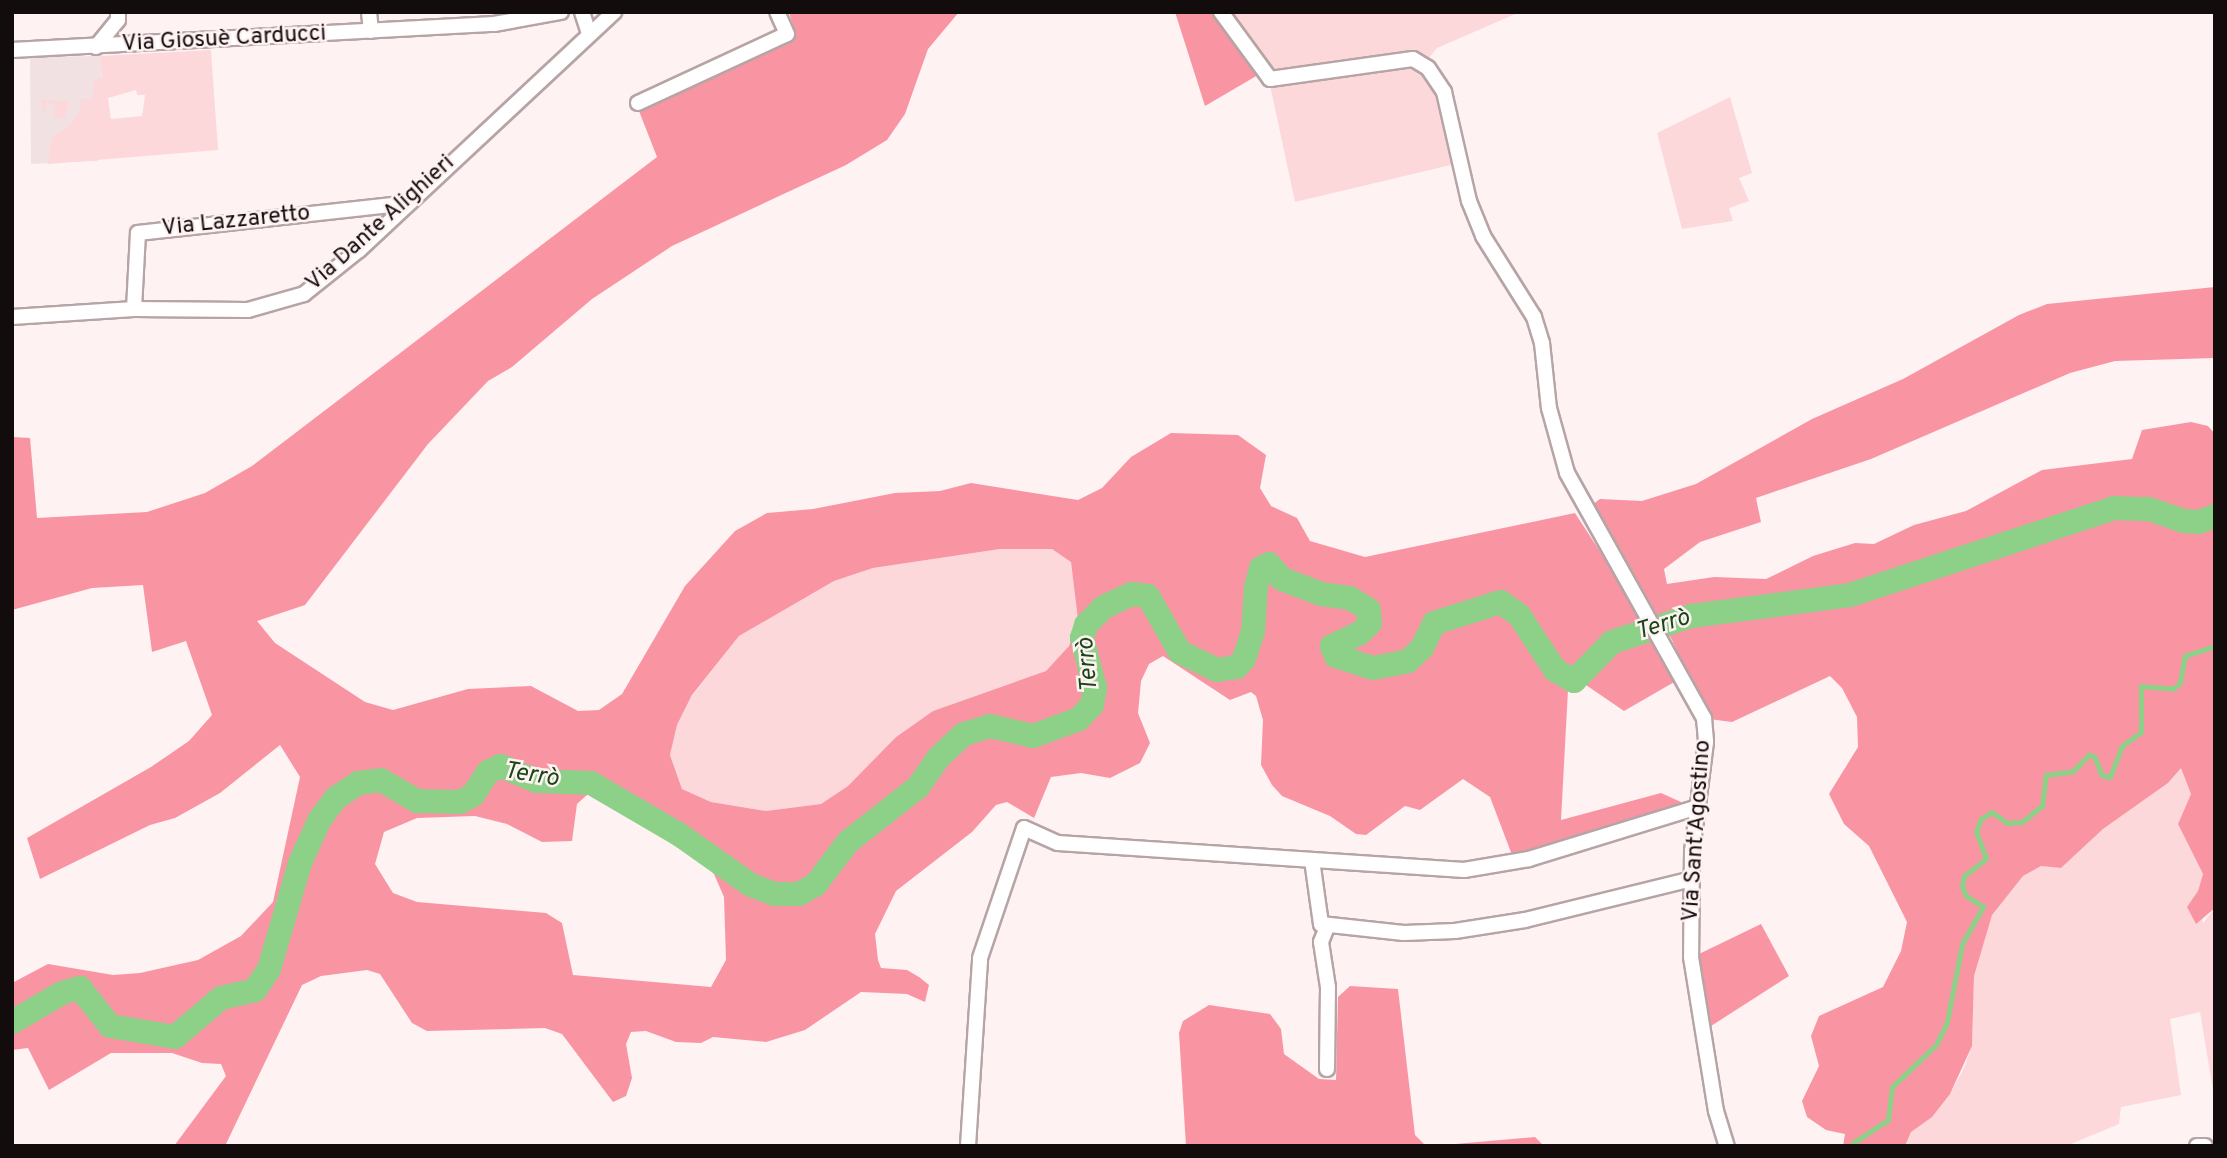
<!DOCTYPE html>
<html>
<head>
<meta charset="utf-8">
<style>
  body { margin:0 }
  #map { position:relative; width:2227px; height:1158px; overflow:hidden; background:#fff2f3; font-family:Overpass,sans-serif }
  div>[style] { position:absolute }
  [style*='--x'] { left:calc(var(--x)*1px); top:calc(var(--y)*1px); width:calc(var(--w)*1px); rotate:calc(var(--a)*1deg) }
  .built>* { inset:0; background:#f2e1e2 }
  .green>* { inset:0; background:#fcd8db }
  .forest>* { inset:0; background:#f995a2 }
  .stream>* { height:4.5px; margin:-2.25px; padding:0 2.25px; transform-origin:2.25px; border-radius:2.25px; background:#8dd189 }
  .river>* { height:24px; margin:-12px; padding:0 12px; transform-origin:12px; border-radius:12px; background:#8dd189 }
  .roads { filter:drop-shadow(2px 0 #b7a4a5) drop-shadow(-2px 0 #b7a4a5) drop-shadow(0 2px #b7a4a5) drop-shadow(0 -2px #b7a4a5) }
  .minor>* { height:14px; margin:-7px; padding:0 7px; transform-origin:7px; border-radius:7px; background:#fff }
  span { translate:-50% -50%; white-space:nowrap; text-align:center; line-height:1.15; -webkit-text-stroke:5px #fff2f3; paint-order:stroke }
  .street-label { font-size:23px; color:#130c0d }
  .water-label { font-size:24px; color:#184617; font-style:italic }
  .frame { position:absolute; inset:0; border:14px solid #130c0d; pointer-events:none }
</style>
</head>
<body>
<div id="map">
  <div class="built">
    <div style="clip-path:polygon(100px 56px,102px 79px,94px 80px,98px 161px,31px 164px,30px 57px)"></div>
  </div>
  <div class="green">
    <div style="clip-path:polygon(1230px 12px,1520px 12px,1437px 48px,1428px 59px,1412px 52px,1280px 71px,1269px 67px)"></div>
    <div style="clip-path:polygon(evenodd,211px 50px,218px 150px,48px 164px,52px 136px,65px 130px,80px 112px,81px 99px,93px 99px,94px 80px,102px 78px,100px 56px,211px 50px,136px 90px,137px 95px,145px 95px,142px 116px,111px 119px,108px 98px,136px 90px)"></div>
    <div style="clip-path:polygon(1394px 66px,1424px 72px,1435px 89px,1455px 164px,1295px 202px,1270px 85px)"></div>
    <div style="clip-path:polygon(1730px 97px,1752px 173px,1739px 178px,1749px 201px,1729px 208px,1733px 221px,1682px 229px,1657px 133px)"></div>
    <div style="clip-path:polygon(41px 100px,69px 101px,65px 118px,54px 118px,55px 104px,46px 103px,44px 117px)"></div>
    <div style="clip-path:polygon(1000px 549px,1052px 549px,1071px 561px,1078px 620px,1069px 646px,1046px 671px,933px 711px,896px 737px,848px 786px,821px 804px,766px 811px,711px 802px,682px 789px,670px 755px,677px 725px,692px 696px,739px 636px,834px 581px,873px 568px)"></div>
    <div style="clip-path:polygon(2181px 767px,2191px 794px,2178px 824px,2203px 874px,2198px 891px,2203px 923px,2215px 908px,2215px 1102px,2200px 1012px,2170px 1019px,2181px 1095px,2121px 1107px,2119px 1124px,2066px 1146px,1905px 1146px,1911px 1132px,1950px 1094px,1964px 1068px,1972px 1046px,1974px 976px,1991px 915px,2023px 876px,2041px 866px,2061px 868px,2103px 829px,2168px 783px)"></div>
  </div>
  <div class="forest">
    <div style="clip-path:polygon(evenodd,789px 12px,959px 12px,928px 49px,905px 114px,887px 140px,846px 165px,672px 246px,592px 299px,512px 367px,488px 381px,428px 444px,305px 605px,257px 621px,275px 643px,365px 702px,393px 710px,468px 689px,531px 686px,578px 711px,599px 710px,622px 694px,685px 586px,735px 531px,767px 513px,813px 509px,895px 493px,940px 491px,971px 483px,1078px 500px,1102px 488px,1131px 457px,1171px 433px,1238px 435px,1266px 455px,1260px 488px,1271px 506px,1297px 518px,1310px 541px,1365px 557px,1575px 513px,1640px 613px,1676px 681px,1624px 711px,1586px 685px,1568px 690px,1561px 820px,1661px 793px,1681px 802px,1679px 820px,1512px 855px,1490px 797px,1463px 779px,1420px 810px,1405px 806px,1366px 835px,1356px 834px,1330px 816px,1282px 796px,1272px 785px,1261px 765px,1263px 720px,1256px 696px,1251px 692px,1230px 700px,1163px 656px,1149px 664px,1141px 681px,1138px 713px,1150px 743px,1140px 763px,1110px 778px,1081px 773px,1051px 777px,1034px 818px,1007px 802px,996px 805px,972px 832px,896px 891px,875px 934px,878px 960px,881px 968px,907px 970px,919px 977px,929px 985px,925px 1002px,907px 994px,861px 992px,805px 1030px,766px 1042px,713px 1037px,701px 1043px,676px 1042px,646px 1031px,631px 1032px,626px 1044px,632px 1078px,626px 1096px,613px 1102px,562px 1034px,545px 1028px,427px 1031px,412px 1023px,380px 974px,367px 970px,321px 976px,302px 985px,225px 1146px,174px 1146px,226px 1076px,221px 1064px,202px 1063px,172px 1053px,111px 1053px,49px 1090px,28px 1048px,12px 1050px,12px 983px,48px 964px,113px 975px,140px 973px,198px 960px,241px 936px,273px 902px,300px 777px,280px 745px,220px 793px,175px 818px,150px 825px,40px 879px,27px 838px,151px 767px,189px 741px,212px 715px,186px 641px,152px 652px,143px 585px,92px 588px,12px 610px,12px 437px,30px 438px,37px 518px,147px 512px,205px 493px,252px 466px,657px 157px,639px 111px,791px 38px,795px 33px,789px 12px,1000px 549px,1052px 549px,1071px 562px,1078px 620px,1069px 646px,1046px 671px,933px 711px,896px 737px,848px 786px,821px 804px,766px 811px,711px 802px,682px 789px,670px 755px,677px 725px,692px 695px,739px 636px,834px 581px,873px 568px,1000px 549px,789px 12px,589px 793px,696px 854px,714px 874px,724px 897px,726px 960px,711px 987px,573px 975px,562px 923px,546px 913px,417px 902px,393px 893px,375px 864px,384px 832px,417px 818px,475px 816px,507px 824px,542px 842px,572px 841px,577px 804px,589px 793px)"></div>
    <div style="clip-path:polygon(1175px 12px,1212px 12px,1258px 75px,1205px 106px)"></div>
    <div style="clip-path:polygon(2215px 287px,2215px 358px,2115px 361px,2070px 373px,1871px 459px,1756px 498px,1761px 522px,1700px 542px,1664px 569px,1667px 584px,1714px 577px,1766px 579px,1813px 556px,1855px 543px,1874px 544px,1914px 525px,1966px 511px,2042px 470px,2132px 459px,2142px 430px,2191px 422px,2208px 426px,2215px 434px,2215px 908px,2196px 924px,2187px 907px,2198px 891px,2203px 874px,2178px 824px,2191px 794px,2181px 768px,2168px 783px,2103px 829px,2061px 868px,2041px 866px,2023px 876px,1992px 915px,1974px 976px,1972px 1046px,1950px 1094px,1932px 1117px,1911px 1132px,1905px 1146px,1843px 1146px,1845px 1134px,1826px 1130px,1807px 1117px,1802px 1101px,1819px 1066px,1811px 1036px,1819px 1016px,1883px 987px,1901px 951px,1907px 922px,1869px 846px,1844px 824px,1829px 794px,1858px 747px,1857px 717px,1842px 688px,1830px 676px,1732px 722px,1709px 719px,1672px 640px,1592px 505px,1600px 499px,1642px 501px,1696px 484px,1812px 419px,1903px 379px,2019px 315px,2047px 304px)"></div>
    <div style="clip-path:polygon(1761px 924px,1789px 976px,1711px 1026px,1699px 954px)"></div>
    <div style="clip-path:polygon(1350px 986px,1398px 989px,1415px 1135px,1426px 1146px,1186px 1146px,1179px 1033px,1183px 1021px,1209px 1005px,1270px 1014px,1281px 1029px,1284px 1054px,1319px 1079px,1336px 1080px,1338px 997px)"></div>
    <div style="clip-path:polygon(1535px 1137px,1544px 1146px,1433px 1146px)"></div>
  </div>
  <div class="stream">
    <div style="--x:1853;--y:1143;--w:42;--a:-33.3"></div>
    <div style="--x:1888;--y:1120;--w:33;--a:-83"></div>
    <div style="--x:1892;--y:1087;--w:61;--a:-43.7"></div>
    <div style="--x:1936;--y:1045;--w:25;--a:-64"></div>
    <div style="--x:1947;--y:1022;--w:79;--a:-79.1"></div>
    <div style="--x:1962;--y:944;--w:43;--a:-60.4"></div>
    <div style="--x:1983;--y:907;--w:20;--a:-147"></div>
    <div style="--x:1966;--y:896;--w:11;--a:-112"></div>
    <div style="--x:1962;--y:886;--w:10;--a:-79"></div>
    <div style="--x:1964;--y:876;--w:28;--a:-38"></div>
    <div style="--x:1986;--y:859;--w:29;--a:-110"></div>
    <div style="--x:1976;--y:832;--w:14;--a:-69"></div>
    <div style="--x:1981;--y:819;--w:13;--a:-32"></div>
    <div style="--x:1992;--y:812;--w:19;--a:35"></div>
    <div style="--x:2008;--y:823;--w:14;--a:-4"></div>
    <div style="--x:2022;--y:822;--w:26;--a:-39"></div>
    <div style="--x:2042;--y:806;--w:31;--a:-83"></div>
    <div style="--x:2046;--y:775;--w:27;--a:-8"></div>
    <div style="--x:2073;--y:771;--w:23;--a:-45"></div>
    <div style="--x:2089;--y:755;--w:6;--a:18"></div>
    <div style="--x:2095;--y:757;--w:19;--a:69"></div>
    <div style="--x:2102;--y:775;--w:8;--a:14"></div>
    <div style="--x:2110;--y:777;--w:33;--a:-69"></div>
    <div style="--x:2122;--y:746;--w:24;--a:-36"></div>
    <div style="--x:2141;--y:732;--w:46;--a:-90"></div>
    <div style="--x:2141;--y:686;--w:32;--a:5"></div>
    <div style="--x:2173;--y:689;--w:9;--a:-41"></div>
    <div style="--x:2180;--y:683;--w:27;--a:-80"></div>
    <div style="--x:2185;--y:656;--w:32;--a:-18"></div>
  </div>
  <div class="river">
    <div style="--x:12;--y:1022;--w:58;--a:-30.1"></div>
    <div style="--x:62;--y:993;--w:19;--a:-16"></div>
    <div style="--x:80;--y:988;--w:48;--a:51.7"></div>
    <div style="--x:110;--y:1026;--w:66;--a:9.6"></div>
    <div style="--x:175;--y:1037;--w:60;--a:-40.3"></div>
    <div style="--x:221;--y:998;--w:35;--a:-13"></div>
    <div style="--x:255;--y:990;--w:25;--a:-56"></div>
    <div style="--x:269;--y:969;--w:110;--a:-73.7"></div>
    <div style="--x:300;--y:863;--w:48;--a:-65.6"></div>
    <div style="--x:320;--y:819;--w:26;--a:-53"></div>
    <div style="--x:336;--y:798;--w:27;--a:-34"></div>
    <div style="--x:358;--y:783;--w:23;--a:-7"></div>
    <div style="--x:381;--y:780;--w:42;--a:30.3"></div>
    <div style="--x:417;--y:801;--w:43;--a:1.3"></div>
    <div style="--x:460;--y:802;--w:15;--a:-28"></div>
    <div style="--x:473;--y:795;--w:27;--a:-57"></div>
    <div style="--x:488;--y:772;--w:14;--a:-25"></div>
    <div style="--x:501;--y:766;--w:39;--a:23"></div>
    <div style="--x:537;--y:781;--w:54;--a:2.1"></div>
    <div style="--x:591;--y:783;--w:103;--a:30.3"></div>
    <div style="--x:680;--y:835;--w:87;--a:35.2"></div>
    <div style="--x:751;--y:885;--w:26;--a:21"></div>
    <div style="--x:775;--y:894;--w:24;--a:0"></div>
    <div style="--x:799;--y:894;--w:20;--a:-30"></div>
    <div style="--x:816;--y:884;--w:53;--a:-52.7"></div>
    <div style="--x:848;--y:842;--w:89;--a:-38.2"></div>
    <div style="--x:918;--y:787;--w:35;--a:-55"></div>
    <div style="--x:938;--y:758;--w:35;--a:-43"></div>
    <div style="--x:964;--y:734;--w:27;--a:-17"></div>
    <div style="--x:990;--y:726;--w:44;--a:13.1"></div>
    <div style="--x:1033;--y:736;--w:49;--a:-20.3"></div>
    <div style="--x:1079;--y:719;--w:19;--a:-47"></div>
    <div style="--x:1092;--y:705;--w:17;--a:-80"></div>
    <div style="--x:1095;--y:688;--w:52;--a:-104.6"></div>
    <div style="--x:1082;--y:638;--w:14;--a:-73"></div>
    <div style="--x:1086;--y:625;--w:25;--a:-45"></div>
    <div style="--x:1104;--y:607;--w:31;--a:-25"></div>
    <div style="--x:1132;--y:594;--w:16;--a:7"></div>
    <div style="--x:1148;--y:596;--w:64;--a:60.3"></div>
    <div style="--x:1180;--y:652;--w:41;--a:25.9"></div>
    <div style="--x:1217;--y:670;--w:20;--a:-9"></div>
    <div style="--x:1237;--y:667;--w:11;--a:-49"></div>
    <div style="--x:1244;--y:659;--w:28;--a:-72"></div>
    <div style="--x:1253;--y:632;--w:45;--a:-86.2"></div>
    <div style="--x:1256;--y:587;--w:20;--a:-75"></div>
    <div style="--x:1261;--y:568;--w:9;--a:-27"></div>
    <div style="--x:1269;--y:564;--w:20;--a:49"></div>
    <div style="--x:1282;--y:579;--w:42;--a:21"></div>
    <div style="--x:1321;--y:594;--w:29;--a:8"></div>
    <div style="--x:1350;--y:598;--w:22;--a:32"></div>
    <div style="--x:1369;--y:610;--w:13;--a:86"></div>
    <div style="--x:1370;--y:623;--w:14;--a:135"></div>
    <div style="--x:1360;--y:633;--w:31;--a:155"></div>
    <div style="--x:1332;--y:646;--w:11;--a:68"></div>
    <div style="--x:1336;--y:656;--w:39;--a:18"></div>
    <div style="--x:1373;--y:668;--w:36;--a:-11"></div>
    <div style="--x:1408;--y:661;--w:19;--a:-43"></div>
    <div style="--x:1422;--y:648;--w:28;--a:-64"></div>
    <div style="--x:1434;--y:623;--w:70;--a:-17.4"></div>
    <div style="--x:1501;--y:602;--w:22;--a:36"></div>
    <div style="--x:1519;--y:615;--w:66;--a:56.8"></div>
    <div style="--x:1555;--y:670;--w:22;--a:30"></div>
    <div style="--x:1574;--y:681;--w:54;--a:-45.7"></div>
    <div style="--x:1612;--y:642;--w:83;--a:-18.2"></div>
    <div style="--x:1691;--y:616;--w:160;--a:-7.5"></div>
    <div style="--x:1850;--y:595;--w:278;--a:-18.2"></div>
    <div style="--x:2114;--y:508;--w:35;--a:2"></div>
    <div style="--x:2149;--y:509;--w:37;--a:19"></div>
    <div style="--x:2184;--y:521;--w:15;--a:4"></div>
    <div style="--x:2199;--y:522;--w:17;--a:-21"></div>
  </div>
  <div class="roads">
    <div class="minor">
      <div style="--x:369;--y:12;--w:19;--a:84"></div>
      <div style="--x:582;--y:12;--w:23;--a:72"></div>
      <div style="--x:1221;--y:12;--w:83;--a:53.8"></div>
      <div style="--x:1270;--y:79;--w:144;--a:-8"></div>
      <div style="--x:1413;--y:59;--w:17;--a:31"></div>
      <div style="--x:1428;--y:68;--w:29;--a:56"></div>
      <div style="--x:1444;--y:92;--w:112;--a:77.1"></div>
      <div style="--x:1469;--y:201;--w:38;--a:68"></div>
      <div style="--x:1483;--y:236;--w:96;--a:57.8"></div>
      <div style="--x:1534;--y:317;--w:27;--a:73"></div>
      <div style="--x:1542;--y:343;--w:65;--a:83.9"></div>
      <div style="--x:1549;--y:408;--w:67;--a:74.5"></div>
      <div style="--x:1567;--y:473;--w:281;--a:60.8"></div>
      <div style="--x:1704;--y:718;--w:24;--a:85"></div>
      <div style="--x:1706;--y:742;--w:110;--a:97.3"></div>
      <div style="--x:1692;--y:851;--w:106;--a:90.5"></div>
      <div style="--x:1691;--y:957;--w:156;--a:80.8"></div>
      <div style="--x:1716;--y:1111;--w:37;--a:73"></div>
      <div style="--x:96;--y:47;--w:35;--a:-51"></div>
      <div style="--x:118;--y:20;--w:8;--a:-90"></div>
      <div style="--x:12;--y:50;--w:483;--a:-3.1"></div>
      <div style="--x:494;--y:24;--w:68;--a:-10.2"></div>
      <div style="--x:638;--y:103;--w:164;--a:-24.8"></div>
      <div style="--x:787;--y:34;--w:24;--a:-114"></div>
      <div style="--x:134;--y:309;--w:76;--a:-87"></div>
      <div style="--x:138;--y:233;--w:272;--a:-6.3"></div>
      <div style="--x:12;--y:317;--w:122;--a:-3.8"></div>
      <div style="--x:134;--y:309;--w:114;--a:0.5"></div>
      <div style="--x:248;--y:310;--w:58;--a:-15.9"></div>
      <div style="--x:304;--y:294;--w:70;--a:-38.7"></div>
      <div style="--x:359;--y:250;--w:349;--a:-43"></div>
      <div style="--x:1312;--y:860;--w:65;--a:82"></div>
      <div style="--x:1321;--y:924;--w:83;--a:6.2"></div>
      <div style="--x:1404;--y:933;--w:51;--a:-2.2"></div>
      <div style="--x:1455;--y:931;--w:71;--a:-8.9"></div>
      <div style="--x:1525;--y:920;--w:172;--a:-13.8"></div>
      <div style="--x:1327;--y:927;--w:16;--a:112"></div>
      <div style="--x:1321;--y:942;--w:46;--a:81.2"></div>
      <div style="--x:1328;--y:987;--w:82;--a:90.7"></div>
      <div style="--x:968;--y:1146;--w:188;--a:-86.3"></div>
      <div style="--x:980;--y:958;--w:137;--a:-71.3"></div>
      <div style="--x:1024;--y:828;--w:37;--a:24"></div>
      <div style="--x:1058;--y:843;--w:407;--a:3.8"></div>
      <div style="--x:1464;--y:870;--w:66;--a:-9.6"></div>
      <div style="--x:1529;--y:859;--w:177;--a:-17.1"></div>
      <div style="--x:2197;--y:1146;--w:8;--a:0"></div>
    </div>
  </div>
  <div class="street-label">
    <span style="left:224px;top:40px;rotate:-3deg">Via Giosuè Carducci</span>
    <span style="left:236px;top:222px;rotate:-6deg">Via Lazzaretto</span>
    <span style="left:381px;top:224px;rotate:-42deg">Via Dante Alighieri</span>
    <span style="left:1698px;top:831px;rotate:-86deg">Via Sant'Agostino</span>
  </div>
  <div class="water-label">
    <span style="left:1663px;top:626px;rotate:-17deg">Terrò</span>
    <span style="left:1089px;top:665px;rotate:-95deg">Terrò</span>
    <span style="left:531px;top:776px;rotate:9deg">Terrò</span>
  </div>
  <div class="frame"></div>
</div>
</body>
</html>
